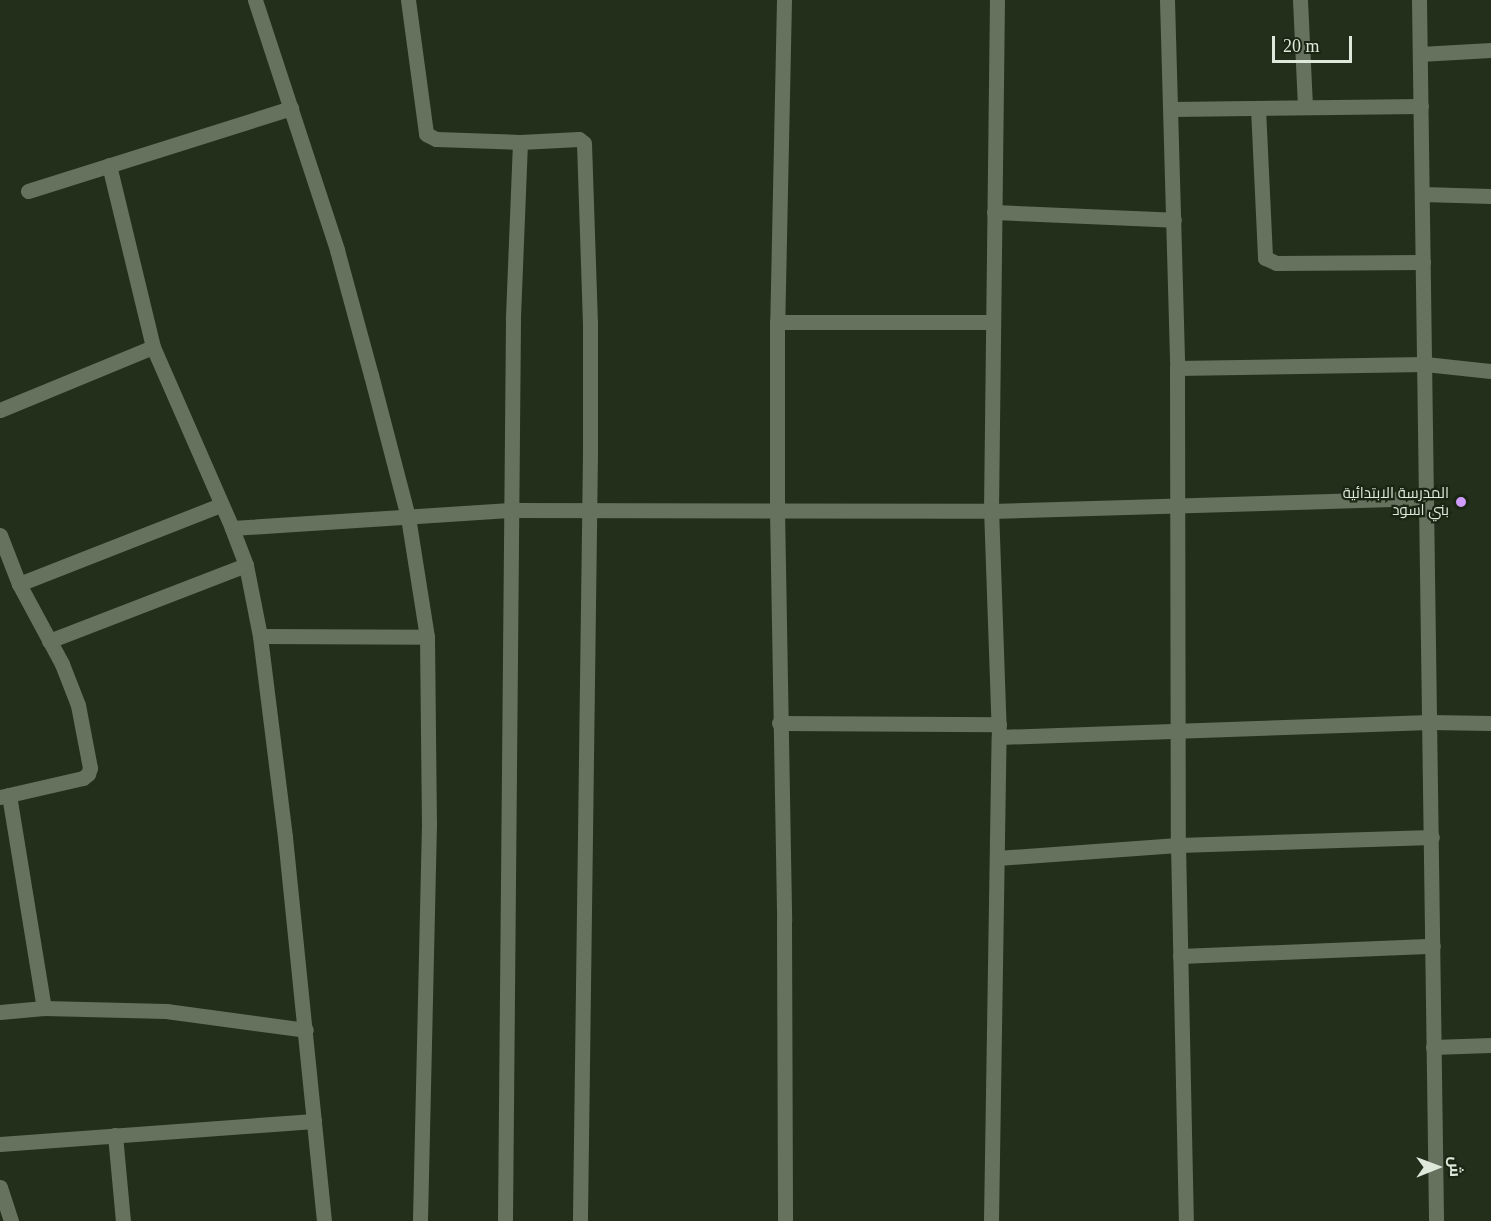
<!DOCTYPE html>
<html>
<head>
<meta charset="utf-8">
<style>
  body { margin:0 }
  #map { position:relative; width:1491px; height:1221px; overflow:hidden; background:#232f1b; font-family:"Times New Roman",Cairo,serif }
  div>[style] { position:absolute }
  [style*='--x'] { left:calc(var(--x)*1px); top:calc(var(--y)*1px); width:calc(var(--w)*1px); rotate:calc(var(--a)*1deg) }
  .minor>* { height:15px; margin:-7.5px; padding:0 7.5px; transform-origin:7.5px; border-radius:7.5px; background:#66725e }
  .dots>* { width:16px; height:16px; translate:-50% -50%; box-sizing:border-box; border:3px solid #1a2512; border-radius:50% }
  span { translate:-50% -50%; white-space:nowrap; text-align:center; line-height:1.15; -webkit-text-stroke:4.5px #1a2512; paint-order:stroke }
  .poi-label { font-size:15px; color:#e0e7db }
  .right { translate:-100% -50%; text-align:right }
  .north { position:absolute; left:1407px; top:1137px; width:60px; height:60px; -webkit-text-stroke:4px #1a2512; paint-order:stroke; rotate:89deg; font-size:16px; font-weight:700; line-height:24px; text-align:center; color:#e0e7db }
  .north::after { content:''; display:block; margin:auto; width:21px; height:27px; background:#e0e7db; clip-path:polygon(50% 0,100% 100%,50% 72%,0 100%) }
  .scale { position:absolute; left:1272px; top:36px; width:80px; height:27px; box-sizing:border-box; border:3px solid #e0e7db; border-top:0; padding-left:8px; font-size:18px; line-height:21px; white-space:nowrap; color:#e0e7db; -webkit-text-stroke:4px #1a2512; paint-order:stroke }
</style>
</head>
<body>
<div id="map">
  <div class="minor">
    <div style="--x:255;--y:0;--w:263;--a:71.8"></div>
    <div style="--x:337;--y:250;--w:130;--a:74.8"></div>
    <div style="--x:371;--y:375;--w:147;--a:75.4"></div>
    <div style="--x:408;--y:517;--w:121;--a:81"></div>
    <div style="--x:427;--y:637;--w:186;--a:89.4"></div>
    <div style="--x:429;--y:823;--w:398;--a:91.3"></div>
    <div style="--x:408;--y:0;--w:135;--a:82.3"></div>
    <div style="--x:426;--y:134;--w:11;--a:27"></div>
    <div style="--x:436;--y:139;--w:84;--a:2"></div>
    <div style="--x:520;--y:142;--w:178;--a:92.3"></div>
    <div style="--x:513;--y:320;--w:901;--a:90.51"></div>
    <div style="--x:784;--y:0;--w:322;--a:91.2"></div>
    <div style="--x:777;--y:322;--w:187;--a:90"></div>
    <div style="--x:777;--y:509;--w:412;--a:89"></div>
    <div style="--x:784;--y:921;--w:300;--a:89.8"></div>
    <div style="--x:1167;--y:0;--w:368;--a:88.4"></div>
    <div style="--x:1177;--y:368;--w:477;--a:89.9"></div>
    <div style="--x:1178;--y:845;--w:376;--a:88.8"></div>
    <div style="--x:1300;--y:0;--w:107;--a:87.3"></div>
    <div style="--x:1419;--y:0;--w:1221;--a:89.2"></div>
    <div style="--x:1420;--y:54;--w:71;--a:-3.2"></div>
    <div style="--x:1258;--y:108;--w:150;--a:87.3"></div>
    <div style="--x:1265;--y:258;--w:12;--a:24"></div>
    <div style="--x:1276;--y:263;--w:147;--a:-0.4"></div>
    <div style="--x:1171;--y:109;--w:250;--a:-0.7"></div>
    <div style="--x:520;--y:142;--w:59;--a:-2.9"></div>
    <div style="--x:579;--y:139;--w:6;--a:39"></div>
    <div style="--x:584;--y:143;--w:180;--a:88.1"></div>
    <div style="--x:590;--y:323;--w:130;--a:90"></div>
    <div style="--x:590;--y:453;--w:768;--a:90.75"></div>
    <div style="--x:109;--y:165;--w:187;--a:76.4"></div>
    <div style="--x:153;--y:347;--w:197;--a:66.4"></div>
    <div style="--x:28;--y:191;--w:276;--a:-17.5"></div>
    <div style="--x:1422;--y:194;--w:69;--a:1.7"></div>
    <div style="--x:994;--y:212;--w:180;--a:2.5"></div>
    <div style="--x:777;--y:322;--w:215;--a:0"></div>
    <div style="--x:1177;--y:368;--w:248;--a:-0.9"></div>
    <div style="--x:1425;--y:364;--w:66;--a:6.1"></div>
    <div style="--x:0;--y:410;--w:165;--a:-22.4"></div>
    <div style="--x:0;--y:535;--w:53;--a:68.8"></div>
    <div style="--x:19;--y:584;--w:91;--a:61.7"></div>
    <div style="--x:62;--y:664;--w:44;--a:68.7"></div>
    <div style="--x:78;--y:705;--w:64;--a:79.2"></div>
    <div style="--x:90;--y:768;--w:6;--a:108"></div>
    <div style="--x:88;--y:774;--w:6;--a:141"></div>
    <div style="--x:83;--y:778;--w:85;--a:167.1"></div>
    <div style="--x:19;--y:584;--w:217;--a:-21.4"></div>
    <div style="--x:260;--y:636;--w:72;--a:-101.2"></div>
    <div style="--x:246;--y:565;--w:40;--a:-111"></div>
    <div style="--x:232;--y:528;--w:281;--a:-3.7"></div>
    <div style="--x:512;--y:510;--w:479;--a:0.1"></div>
    <div style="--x:991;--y:511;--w:434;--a:-1.7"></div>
    <div style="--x:49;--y:641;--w:211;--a:-21.1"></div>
    <div style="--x:779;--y:723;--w:220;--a:0.3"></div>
    <div style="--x:999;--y:737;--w:431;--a:-2"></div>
    <div style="--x:1430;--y:722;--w:61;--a:0.9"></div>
    <div style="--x:9;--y:795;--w:216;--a:80.7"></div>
    <div style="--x:997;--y:858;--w:181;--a:-4.1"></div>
    <div style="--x:1178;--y:845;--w:254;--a:-1.8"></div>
    <div style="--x:1180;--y:956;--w:253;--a:-2.3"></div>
    <div style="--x:0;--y:1012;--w:44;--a:-5.2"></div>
    <div style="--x:44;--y:1008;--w:122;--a:1.4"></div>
    <div style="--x:166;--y:1011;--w:141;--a:7.7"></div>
    <div style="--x:1433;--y:1047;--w:58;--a:-2"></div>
    <div style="--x:115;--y:1135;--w:86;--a:84.7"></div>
    <div style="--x:0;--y:1144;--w:315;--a:-4.2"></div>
    <div style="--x:0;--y:1187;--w:36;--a:72"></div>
    <div style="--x:324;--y:1221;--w:386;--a:-95.8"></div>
    <div style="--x:285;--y:837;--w:203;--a:-97.1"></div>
    <div style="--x:260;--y:636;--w:167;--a:0.3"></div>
    <div style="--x:991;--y:1221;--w:484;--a:-89.1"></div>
    <div style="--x:999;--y:737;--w:226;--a:-92"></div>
    <div style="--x:991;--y:511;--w:511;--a:-89.33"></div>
  </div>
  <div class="dots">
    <div style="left:1461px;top:502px;background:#d09dff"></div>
  </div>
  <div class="poi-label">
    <span class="right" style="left:1449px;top:502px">المدرسة الابتدائية<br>بني اسود</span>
  </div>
  <div class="north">ش</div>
  <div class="scale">20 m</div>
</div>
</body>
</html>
